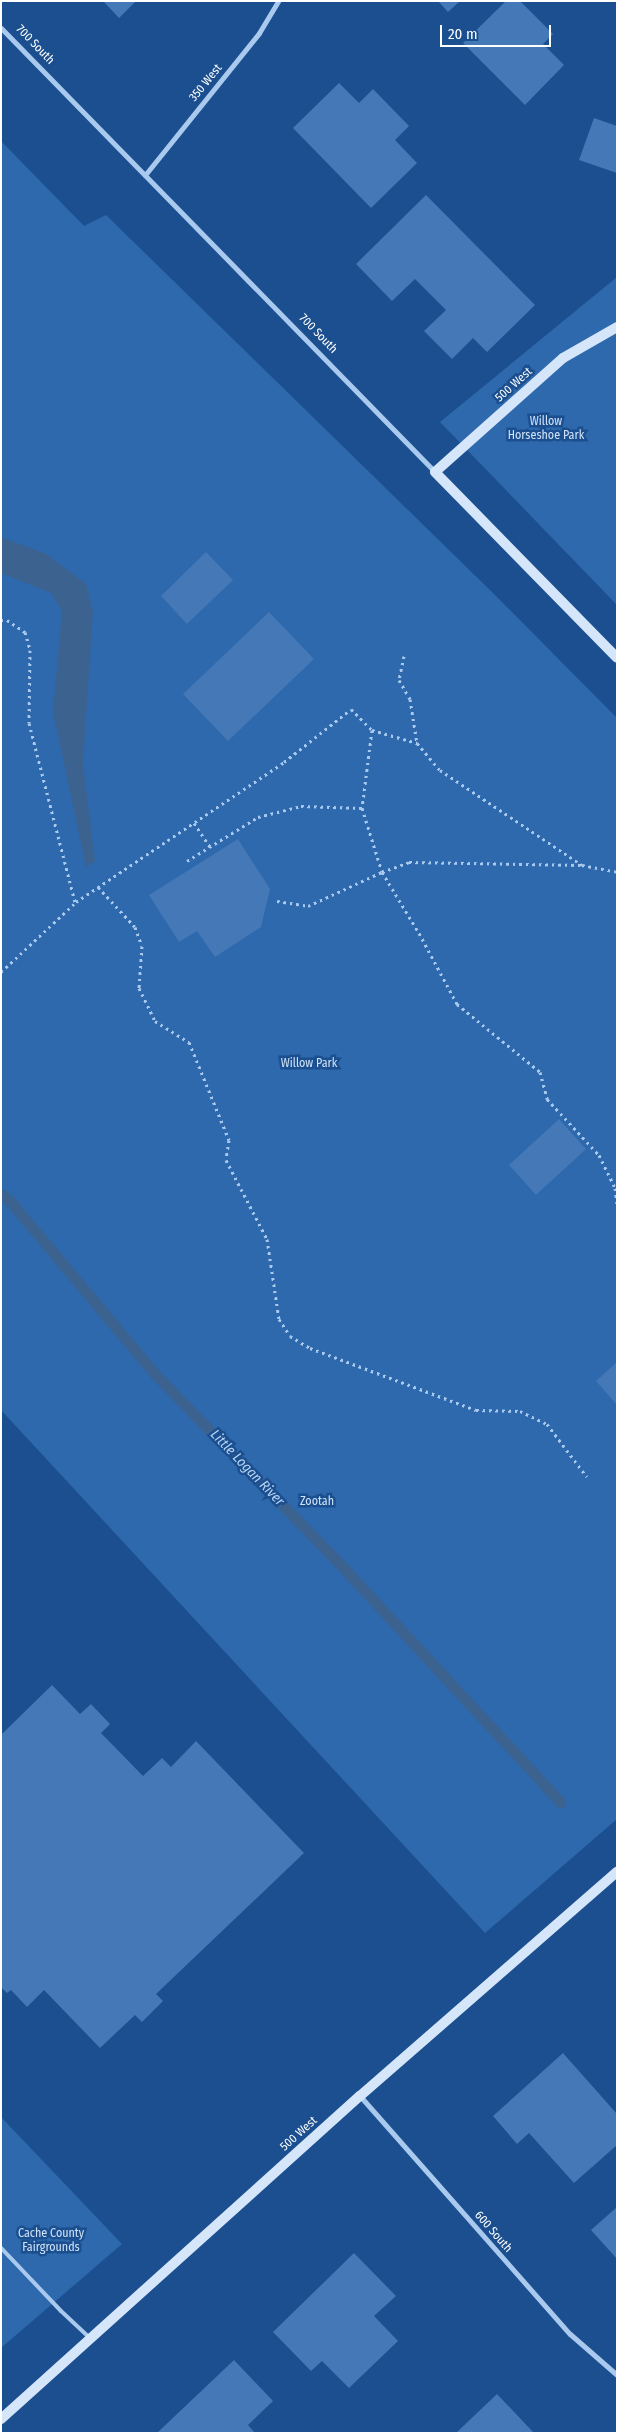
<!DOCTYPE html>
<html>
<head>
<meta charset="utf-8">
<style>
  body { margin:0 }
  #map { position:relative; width:618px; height:2434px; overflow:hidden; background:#1b4f8f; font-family:"Fira Sans Condensed",sans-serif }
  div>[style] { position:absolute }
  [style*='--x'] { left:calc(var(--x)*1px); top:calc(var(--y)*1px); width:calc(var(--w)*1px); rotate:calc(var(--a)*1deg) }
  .green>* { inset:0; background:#2e69ad }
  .water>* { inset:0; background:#3c6290 }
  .stream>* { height:11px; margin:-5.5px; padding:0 5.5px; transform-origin:5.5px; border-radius:5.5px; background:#3c6290 }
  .building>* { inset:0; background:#4478b7 }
  .path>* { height:3px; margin-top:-1.5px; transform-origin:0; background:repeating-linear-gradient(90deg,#a9c9ee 0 2.5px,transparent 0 6.5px) }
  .lane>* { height:4px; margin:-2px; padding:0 2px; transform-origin:2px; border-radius:2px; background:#a9c9ee }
  .street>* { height:5px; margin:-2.5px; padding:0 2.5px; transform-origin:2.5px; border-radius:2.5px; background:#a9c9ee }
  .secondary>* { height:10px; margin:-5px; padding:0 5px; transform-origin:5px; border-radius:5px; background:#d6e6fa }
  span { translate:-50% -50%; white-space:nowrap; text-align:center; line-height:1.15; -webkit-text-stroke:5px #1b4f8f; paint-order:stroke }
  .street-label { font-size:12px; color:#fff }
  .park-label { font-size:12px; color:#cfe3fa }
  .water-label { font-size:14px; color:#b5d3f5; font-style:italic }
  .frame { position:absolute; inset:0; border:2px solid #fff; pointer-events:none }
  .scale { position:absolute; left:440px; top:25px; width:111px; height:22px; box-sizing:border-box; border:2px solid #fff; border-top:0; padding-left:6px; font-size:15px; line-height:18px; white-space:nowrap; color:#fff; -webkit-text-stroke:4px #1b4f8f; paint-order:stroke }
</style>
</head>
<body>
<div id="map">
  <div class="green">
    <div style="clip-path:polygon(1px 141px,84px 226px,106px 215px,493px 593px,617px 718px,617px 1819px,485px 1933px,1px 1410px)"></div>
    <div style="clip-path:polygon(617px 277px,617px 605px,440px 422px)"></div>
    <div style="clip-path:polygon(1px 2117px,122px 2244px,1px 2348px)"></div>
  </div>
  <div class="water">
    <div style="clip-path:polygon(1px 537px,46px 554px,86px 584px,93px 611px,83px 764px,95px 861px,86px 867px,53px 712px,62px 611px,51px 593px,1px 573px)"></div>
  </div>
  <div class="stream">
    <div style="--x:1;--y:1194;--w:10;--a:37"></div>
    <div style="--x:9;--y:1200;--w:229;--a:50"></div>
    <div style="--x:156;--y:1375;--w:262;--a:45.8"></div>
    <div style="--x:339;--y:1563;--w:326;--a:47.2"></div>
  </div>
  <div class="building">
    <div style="clip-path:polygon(103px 1px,136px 1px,119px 18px)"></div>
    <div style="clip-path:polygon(438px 1px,460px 1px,448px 12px)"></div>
    <div style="clip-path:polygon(506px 1px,520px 1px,553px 34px,543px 44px,564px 65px,525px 105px,463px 43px)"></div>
    <div style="clip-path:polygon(339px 83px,359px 103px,373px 89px,409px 126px,395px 140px,417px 163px,371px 208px,293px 128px)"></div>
    <div style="clip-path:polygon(594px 118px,617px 126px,617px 173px,579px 160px)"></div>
    <div style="clip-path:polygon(426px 195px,535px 305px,487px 352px,473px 338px,452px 359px,424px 331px,446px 310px,415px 279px,392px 301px,356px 264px)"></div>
    <div style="clip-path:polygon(206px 552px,233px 580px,187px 624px,161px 596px)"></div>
    <div style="clip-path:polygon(269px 612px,314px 659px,228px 741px,183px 694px)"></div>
    <div style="clip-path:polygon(238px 839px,270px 889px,261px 927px,215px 957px,197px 931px,179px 942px,149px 895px)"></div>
    <div style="clip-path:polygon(559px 1119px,586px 1149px,536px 1195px,509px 1165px)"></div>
    <div style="clip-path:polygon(617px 1362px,617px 1405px,596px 1381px)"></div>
    <div style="clip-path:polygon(52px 1685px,80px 1714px,91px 1704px,110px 1724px,101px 1733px,143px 1776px,162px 1758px,171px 1767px,196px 1741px,304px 1853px,156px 1994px,163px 2001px,142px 2022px,135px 2015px,100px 2048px,44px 1990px,27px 2007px,11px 1990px,7px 1993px,1px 1987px,1px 1735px)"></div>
    <div style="clip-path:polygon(563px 2053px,617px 2114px,617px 2145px,574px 2183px,529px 2133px,517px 2144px,493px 2116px)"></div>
    <div style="clip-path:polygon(617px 2207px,617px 2259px,591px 2230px)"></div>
    <div style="clip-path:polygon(354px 2253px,396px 2296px,374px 2316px,398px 2341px,349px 2388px,322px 2361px,311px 2371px,273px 2332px)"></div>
    <div style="clip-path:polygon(234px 2360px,273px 2401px,248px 2425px,255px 2433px,157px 2433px)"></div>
    <div style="clip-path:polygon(497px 2394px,534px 2433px,456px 2433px)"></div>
  </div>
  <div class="path">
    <div style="--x:1;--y:620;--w:6;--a:0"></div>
    <div style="--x:7;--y:620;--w:22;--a:34"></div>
    <div style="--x:25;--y:632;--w:19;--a:74"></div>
    <div style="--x:30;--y:650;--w:73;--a:90.8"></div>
    <div style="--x:29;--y:723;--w:185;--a:75.6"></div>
    <div style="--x:404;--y:656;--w:25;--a:102"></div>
    <div style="--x:399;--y:680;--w:22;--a:60"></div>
    <div style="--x:410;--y:699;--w:45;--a:81"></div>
    <div style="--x:372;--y:730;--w:79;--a:97.3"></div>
    <div style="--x:362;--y:808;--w:67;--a:72.6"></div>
    <div style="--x:382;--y:872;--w:71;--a:58.8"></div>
    <div style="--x:419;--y:933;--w:81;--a:61.8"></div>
    <div style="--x:457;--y:1004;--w:107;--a:39.3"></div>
    <div style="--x:540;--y:1072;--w:28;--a:75"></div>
    <div style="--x:547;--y:1099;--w:76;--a:47.1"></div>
    <div style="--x:599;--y:1155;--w:37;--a:64"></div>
    <div style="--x:615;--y:1188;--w:17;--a:83"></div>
    <div style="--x:194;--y:823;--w:29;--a:56"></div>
    <div style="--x:187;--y:861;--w:84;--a:-31.8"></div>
    <div style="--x:258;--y:817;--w:44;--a:-14.3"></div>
    <div style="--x:301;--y:806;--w:61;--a:1.9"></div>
    <div style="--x:98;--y:887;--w:54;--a:47.2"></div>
    <div style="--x:135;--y:927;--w:20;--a:70"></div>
    <div style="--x:142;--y:946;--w:42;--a:94.1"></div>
    <div style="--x:139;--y:988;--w:37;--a:64"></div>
    <div style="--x:155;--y:1021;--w:40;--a:32"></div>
    <div style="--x:189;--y:1042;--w:106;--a:67.8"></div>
    <div style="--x:229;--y:1140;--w:20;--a:99"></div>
    <div style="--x:226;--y:1160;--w:89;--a:62.6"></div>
    <div style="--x:267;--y:1239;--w:81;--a:81.5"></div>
    <div style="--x:279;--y:1319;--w:20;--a:57"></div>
    <div style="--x:290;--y:1336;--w:23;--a:31"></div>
    <div style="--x:310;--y:1348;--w:177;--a:20.5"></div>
    <div style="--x:476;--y:1410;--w:44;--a:1.3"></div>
    <div style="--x:520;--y:1411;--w:30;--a:26"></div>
    <div style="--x:547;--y:1424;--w:66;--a:53"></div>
    <div style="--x:277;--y:901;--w:31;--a:9"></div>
    <div style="--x:308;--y:906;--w:81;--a:-24.7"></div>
    <div style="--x:382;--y:872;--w:29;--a:-20"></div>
    <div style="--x:409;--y:862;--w:173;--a:1"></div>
    <div style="--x:582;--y:865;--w:36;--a:11"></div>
    <div style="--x:1;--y:972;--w:103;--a:-43"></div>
    <div style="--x:76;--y:902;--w:251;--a:-33.9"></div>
    <div style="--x:284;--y:762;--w:85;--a:-38.3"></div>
    <div style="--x:351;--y:709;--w:30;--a:45"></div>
    <div style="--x:372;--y:730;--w:47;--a:16.1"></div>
    <div style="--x:417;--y:743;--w:35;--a:50"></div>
    <div style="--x:440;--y:770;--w:171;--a:33.8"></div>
  </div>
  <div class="lane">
    <div style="--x:1;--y:2248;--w:87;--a:46.4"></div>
    <div style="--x:61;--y:2311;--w:38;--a:43"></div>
  </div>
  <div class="street">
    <div style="--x:1;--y:28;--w:621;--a:45.65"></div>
    <div style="--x:145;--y:175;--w:182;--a:-51.2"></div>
    <div style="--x:259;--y:33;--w:37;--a:-59"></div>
    <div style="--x:360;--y:2096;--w:317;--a:48.6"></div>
    <div style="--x:570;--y:2334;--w:62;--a:41.1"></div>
  </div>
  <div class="secondary">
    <div style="--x:617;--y:327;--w:62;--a:150.1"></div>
    <div style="--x:563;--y:358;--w:171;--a:138.3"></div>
    <div style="--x:435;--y:472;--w:260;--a:45.6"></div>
    <div style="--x:1;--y:2419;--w:483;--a:-42"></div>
    <div style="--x:360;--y:2096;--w:341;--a:-41.1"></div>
  </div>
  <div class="street-label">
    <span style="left:35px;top:45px;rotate:46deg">700 South</span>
    <span style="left:206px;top:83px;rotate:-51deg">350 West</span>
    <span style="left:318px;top:334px;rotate:46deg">700 South</span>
    <span style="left:514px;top:385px;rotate:-42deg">500 West</span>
    <span style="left:299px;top:2134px;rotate:-42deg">500 West</span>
    <span style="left:493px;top:2232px;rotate:49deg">600 South</span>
  </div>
  <div class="park-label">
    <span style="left:546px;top:429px">Willow<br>Horseshoe Park</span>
    <span style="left:309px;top:1064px">Willow Park</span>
    <span style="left:317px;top:1502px">Zootah</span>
    <span style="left:51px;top:2241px">Cache County<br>Fairgrounds</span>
  </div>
  <div class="water-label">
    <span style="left:247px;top:1468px;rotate:46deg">Little Logan River</span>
  </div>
  <div class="frame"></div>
  <div class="scale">20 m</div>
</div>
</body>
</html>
